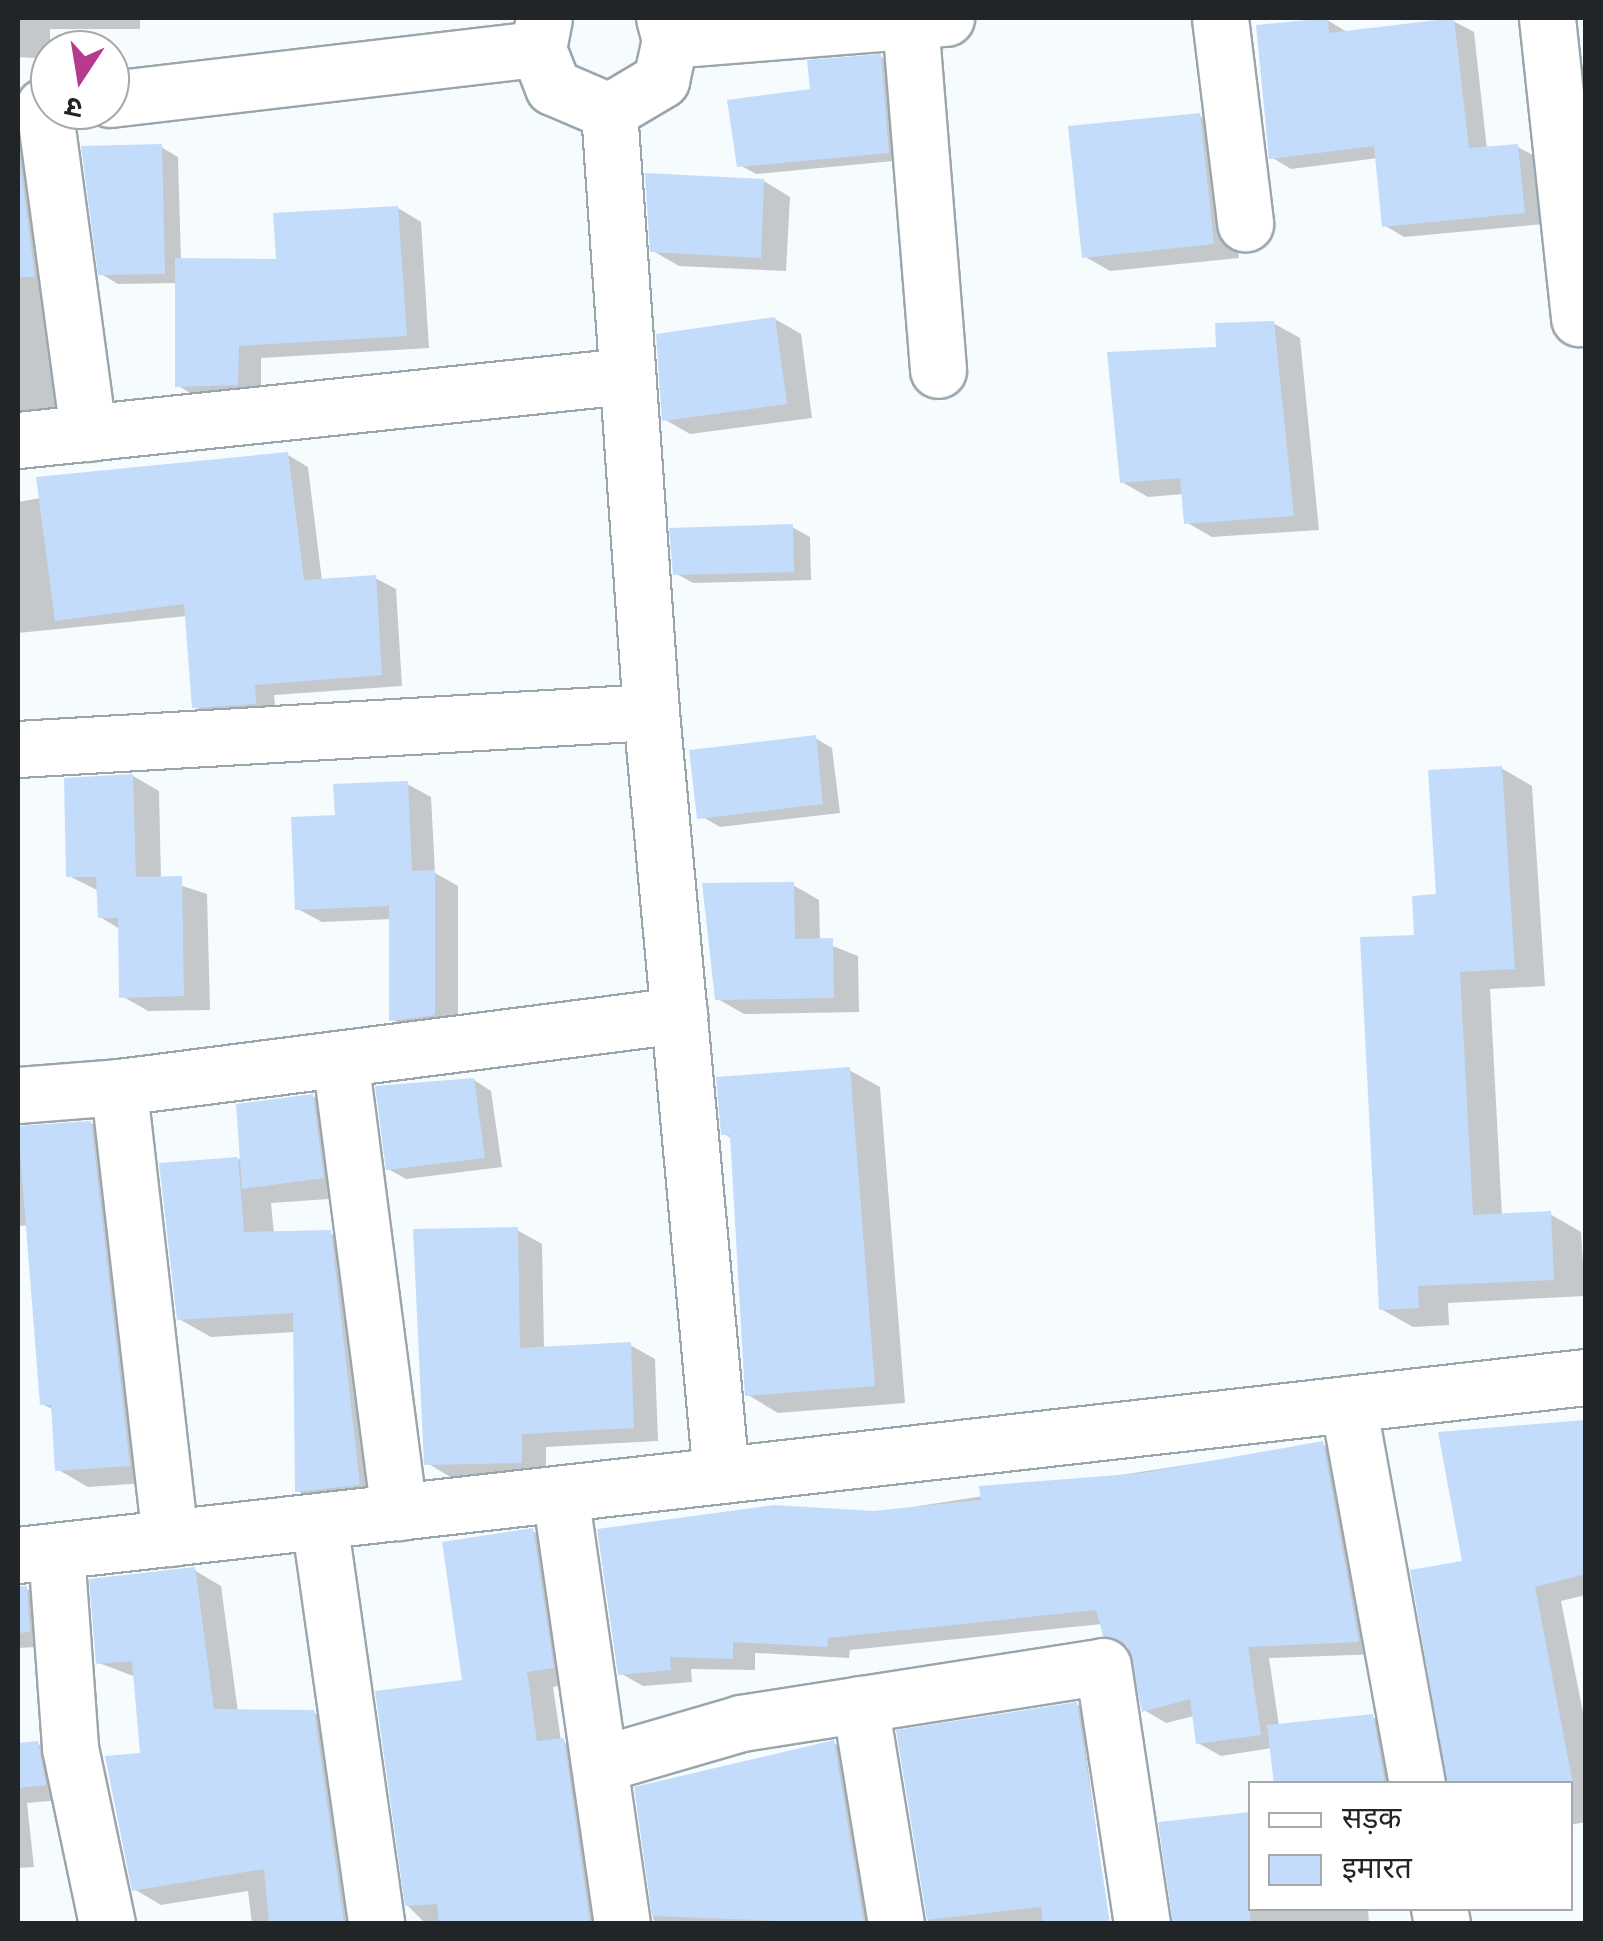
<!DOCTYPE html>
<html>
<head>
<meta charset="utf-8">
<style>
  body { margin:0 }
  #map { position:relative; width:1603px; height:1941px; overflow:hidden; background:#f6fbfe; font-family:Signika,"Noto Sans Devanagari",sans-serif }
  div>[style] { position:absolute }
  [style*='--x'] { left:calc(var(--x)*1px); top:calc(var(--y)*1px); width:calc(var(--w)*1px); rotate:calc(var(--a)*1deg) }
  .shadow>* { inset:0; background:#0003 }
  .building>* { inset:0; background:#c4dcfc }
  .roads { filter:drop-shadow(2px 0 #9ba6ac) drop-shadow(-2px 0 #9ba6ac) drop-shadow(0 2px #9ba6ac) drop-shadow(0 -2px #9ba6ac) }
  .minor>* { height:55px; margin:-27.5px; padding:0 27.5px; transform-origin:27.5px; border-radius:27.5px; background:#fff }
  span { translate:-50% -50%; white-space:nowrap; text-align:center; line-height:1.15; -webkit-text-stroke:8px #fff; paint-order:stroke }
  .frame { position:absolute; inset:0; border:20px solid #212528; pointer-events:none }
  .legend { position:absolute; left:1248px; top:1781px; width:325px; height:130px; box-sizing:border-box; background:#fff; border:2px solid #a6a8a9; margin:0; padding:12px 18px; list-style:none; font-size:30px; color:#212528 }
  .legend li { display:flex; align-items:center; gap:20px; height:50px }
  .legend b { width:50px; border:2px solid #a6a8a9 }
  .north { position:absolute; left:30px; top:30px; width:100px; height:100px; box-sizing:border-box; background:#fff; border:2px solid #a6a8a9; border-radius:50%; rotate:192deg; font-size:28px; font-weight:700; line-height:40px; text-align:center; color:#212528 }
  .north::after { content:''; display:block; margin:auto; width:35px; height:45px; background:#b53b8d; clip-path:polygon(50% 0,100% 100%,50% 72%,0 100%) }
</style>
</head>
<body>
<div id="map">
  <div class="shadow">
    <div style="clip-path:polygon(18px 18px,140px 18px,140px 29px,50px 29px,50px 59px,18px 57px)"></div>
    <div style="clip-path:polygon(1327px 20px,1349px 33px,1453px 21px,1474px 32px,1487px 149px,1518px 147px,1538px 158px,1544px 224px,1404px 237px,1384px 225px,1378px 158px,1291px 169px,1271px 157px)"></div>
    <div style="clip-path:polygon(881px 57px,897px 66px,904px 160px,756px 174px,740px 165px,813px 91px)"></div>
    <div style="clip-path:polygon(1200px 116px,1226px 131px,1239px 258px,1110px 271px,1084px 256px)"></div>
    <div style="clip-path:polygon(161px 147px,178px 157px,181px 261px,279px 261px,398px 208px,421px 222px,429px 348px,261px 358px,261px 397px,200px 399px,177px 385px,178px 283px,118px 284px,101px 274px)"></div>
    <div style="clip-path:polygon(18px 148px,40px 162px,66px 418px,18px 424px)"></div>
    <div style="clip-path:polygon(764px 181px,790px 197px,786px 271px,679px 266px,653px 251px)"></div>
    <div style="clip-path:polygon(775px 319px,801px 334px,812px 418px,690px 434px,664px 419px)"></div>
    <div style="clip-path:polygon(1273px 323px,1300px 338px,1319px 530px,1212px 537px,1186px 522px,1184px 494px,1148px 497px,1122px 482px)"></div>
    <div style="clip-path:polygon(288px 455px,308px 467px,322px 581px,375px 578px,396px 589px,402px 686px,274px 695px,276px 714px,215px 718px,194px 706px,187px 616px,18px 633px,18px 502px)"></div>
    <div style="clip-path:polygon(792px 527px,810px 537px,811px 580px,693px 583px,675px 573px)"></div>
    <div style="clip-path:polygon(815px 738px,832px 748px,840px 813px,720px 827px,703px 817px)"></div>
    <div style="clip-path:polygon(1501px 768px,1532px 786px,1545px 986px,1490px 989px,1502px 1216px,1550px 1214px,1581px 1232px,1585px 1296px,1448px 1303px,1449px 1325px,1413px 1327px,1381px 1309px,1417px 937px)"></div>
    <div style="clip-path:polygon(133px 776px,159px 791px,161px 879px,207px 894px,210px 1010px,148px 1011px,122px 996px,120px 929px,100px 917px,99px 891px,69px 876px)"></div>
    <div style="clip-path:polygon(407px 784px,431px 797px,435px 873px,458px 886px,458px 1027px,416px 1033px,392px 1019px,392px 919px,322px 922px,298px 909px,337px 817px)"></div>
    <div style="clip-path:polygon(793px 885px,819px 900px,820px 941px,858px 956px,859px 1012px,744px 1014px,718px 999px)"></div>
    <div style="clip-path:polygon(849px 1070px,880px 1087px,905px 1403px,778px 1413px,748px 1395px,733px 1139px,724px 1134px)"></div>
    <div style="clip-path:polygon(474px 1080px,491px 1091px,502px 1167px,406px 1179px,388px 1169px)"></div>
    <div style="clip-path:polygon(312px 1096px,346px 1116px,357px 1197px,271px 1203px,274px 1234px,330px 1233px,362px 1252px,391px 1502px,330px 1509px,298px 1491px,295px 1332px,211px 1337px,179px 1319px,238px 1160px)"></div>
    <div style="clip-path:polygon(91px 1123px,121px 1141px,160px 1482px,88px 1487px,57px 1469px,54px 1410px,42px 1404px,30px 1225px,18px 1226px,18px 1127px)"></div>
    <div style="clip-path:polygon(517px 1230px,542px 1244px,544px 1349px,630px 1345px,655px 1359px,658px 1441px,546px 1447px,546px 1476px,452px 1478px,427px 1463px)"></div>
    <div style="clip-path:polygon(1586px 1421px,1586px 1595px,1561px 1601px,1586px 1728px,1586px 1822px,1570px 1825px,1570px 1784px,1465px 1563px)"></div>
    <div style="clip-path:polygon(1322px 1444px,1345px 1457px,1381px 1654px,1269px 1658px,1279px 1726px,1372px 1717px,1399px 1732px,1411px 1784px,1276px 1784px,1272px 1748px,1221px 1756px,1198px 1743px,1194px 1716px,1166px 1723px,1144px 1710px,1131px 1648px,1102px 1624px,850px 1650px,849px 1658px,755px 1653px,755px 1670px,691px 1669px,692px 1682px,643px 1686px,620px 1673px,873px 1513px)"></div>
    <div style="clip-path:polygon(533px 1531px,560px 1546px,579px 1682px,553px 1687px,561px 1741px,590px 1756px,614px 1924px,426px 1924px,407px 1905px,465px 1683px)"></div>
    <div style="clip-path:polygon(194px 1570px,221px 1586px,238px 1712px,313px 1712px,341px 1728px,370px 1924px,252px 1924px,248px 1891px,161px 1905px,134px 1889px,143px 1756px,136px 1677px,99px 1663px)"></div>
    <div style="clip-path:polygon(18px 1585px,53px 1603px,56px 1646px,18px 1648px)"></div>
    <div style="clip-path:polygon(1076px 1704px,1103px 1720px,1134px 1924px,1113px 1924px,1082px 1720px,1108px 1924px,928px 1924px,899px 1732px)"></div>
    <div style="clip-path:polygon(834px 1743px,861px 1758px,888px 1924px,654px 1924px,637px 1789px)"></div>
    <div style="clip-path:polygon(38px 1744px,64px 1759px,71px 1799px,27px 1803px,34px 1867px,18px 1868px,18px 1746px)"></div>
    <div style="clip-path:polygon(1250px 1814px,1250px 1908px,1368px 1908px,1369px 1924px,1173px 1924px,1161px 1824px)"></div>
  </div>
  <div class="building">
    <div style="clip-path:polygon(1328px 18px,1329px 33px,1454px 18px,1469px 148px,1518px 144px,1525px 213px,1382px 227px,1374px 146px,1269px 159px,1256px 25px)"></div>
    <div style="clip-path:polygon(881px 54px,889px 153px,737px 167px,727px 100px,810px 89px,807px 60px)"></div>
    <div style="clip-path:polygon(1200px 113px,1214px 244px,1082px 258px,1068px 126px)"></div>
    <div style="clip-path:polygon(162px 144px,165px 274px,98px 275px,81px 146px)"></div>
    <div style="clip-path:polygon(18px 147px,35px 277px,18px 277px)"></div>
    <div style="clip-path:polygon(645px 173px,764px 179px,761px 258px,650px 252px)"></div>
    <div style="clip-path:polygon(398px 206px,407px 336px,239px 346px,238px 385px,175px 387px,175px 258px,276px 259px,273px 213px)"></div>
    <div style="clip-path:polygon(775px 317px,787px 404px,662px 421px,656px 334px)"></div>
    <div style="clip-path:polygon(1274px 321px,1294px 516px,1184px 524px,1180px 478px,1120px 483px,1107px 352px,1216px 347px,1215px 323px)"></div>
    <div style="clip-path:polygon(288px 452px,304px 580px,376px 575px,382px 675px,255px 685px,256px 704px,192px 708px,184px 604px,55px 621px,36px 477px)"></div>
    <div style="clip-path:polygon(793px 524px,794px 572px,673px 575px,669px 528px)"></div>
    <div style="clip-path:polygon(816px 735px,823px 804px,697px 819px,689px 750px)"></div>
    <div style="clip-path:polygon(1502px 766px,1515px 969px,1460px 972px,1473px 1215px,1551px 1211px,1554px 1280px,1418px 1286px,1419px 1308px,1379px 1310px,1360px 937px,1414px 935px,1412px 896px,1436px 894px,1428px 770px)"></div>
    <div style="clip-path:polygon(133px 774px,136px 877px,182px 876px,184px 996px,119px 998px,118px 918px,98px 918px,96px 877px,66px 877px,64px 778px)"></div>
    <div style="clip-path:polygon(408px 781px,412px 871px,435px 870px,435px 1015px,389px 1021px,389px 906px,295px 910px,291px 817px,335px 815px,333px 784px)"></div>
    <div style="clip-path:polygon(794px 882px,795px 939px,833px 938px,834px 998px,715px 1000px,702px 883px)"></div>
    <div style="clip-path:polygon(850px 1067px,875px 1386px,745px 1396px,730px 1135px,721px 1135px,716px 1077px)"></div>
    <div style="clip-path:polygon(474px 1078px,485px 1158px,386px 1170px,375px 1086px)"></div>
    <div style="clip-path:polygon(313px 1094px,324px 1178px,242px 1189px,236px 1104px)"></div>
    <div style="clip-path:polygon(91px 1121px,130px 1466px,55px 1471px,51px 1405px,40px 1405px,18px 1126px)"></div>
    <div style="clip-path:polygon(238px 1157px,244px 1232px,331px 1230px,360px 1485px,295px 1492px,293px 1313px,177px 1320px,159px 1163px)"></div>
    <div style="clip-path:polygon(518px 1227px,520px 1348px,631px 1342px,634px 1428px,522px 1434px,522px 1463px,424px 1465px,413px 1229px)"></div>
    <div style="clip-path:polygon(1586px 1420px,1586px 1574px,1535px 1587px,1573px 1784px,1447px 1784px,1410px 1570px,1462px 1561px,1438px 1432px)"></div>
    <div style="clip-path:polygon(1323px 1441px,1359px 1642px,1248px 1647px,1261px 1735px,1196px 1744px,1190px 1699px,1142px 1712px,1128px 1647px,1103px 1636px,1096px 1610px,828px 1638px,827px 1647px,733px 1642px,733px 1659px,670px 1657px,671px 1670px,618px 1675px,597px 1529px,775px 1505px,873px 1511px,981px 1500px,979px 1486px,1143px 1473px)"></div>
    <div style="clip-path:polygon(533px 1528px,554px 1668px,527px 1672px,537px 1741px,564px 1738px,590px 1924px,439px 1924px,437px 1904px,405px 1906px,375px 1691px,462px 1680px,442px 1542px)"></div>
    <div style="clip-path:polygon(195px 1567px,214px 1709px,314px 1710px,344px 1924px,269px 1924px,264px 1869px,132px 1891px,105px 1756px,140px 1753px,132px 1661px,96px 1664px,89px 1579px)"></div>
    <div style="clip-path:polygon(27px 1586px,30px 1632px,18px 1633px,18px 1587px)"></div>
    <div style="clip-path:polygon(1077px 1702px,1110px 1924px,1043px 1924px,1041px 1907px,927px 1920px,896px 1730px)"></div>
    <div style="clip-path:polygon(1373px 1714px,1385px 1784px,1274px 1784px,1267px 1725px)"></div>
    <div style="clip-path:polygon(834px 1740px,864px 1924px,652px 1916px,634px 1787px)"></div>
    <div style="clip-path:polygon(38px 1741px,46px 1785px,18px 1788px,18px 1743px)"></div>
    <div style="clip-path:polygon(1250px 1812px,1250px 1924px,1173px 1924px,1158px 1822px)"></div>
  </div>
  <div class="roads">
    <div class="minor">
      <div style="--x:544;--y:18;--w:32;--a:101"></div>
      <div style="--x:538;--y:49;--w:41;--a:68.5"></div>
      <div style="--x:553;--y:87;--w:61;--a:23.2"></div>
      <div style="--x:609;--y:111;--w:61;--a:-30.8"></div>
      <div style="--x:661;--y:80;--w:41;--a:-77.3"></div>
      <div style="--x:670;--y:40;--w:23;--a:-105"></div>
      <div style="--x:1220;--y:18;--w:207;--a:83"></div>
      <div style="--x:1547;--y:18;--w:302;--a:83.9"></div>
      <div style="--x:910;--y:21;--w:350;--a:85.4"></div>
      <div style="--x:670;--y:40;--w:277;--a:-4.6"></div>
      <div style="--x:110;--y:99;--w:431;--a:-6.7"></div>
      <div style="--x:44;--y:106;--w:330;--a:82.3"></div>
      <div style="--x:609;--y:111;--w:602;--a:86"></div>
      <div style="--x:651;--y:712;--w:766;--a:84.76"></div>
      <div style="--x:18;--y:440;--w:610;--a:-6.02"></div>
      <div style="--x:18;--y:749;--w:634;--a:-3.35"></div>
      <div style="--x:340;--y:1059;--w:457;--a:82.6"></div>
      <div style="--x:18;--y:1095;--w:101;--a:-4.5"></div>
      <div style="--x:1348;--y:1404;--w:386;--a:79.7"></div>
      <div style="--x:560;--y:1494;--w:434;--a:81.8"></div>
      <div style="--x:319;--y:1521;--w:407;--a:81.9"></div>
      <div style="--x:170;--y:1538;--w:454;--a:-96.5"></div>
      <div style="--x:119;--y:1087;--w:565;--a:-7.33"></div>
      <div style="--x:56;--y:1551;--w:197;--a:85.9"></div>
      <div style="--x:70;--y:1748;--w:180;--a:78.1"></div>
      <div style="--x:18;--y:1555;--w:1578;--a:-6.48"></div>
      <div style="--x:860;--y:1704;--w:223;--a:80.7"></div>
      <div style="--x:601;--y:1764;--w:146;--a:-16.3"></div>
      <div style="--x:741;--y:1723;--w:366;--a:-8.9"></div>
      <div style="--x:1103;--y:1666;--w:261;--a:81.4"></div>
      <div style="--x:1439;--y:1908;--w:16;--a:79"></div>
    </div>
  </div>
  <div class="frame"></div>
  <ul class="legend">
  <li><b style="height:12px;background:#fff"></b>सड़क</li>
  <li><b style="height:28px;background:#c4dcfc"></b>इमारत</li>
  </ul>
  <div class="north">उ</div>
</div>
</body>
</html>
